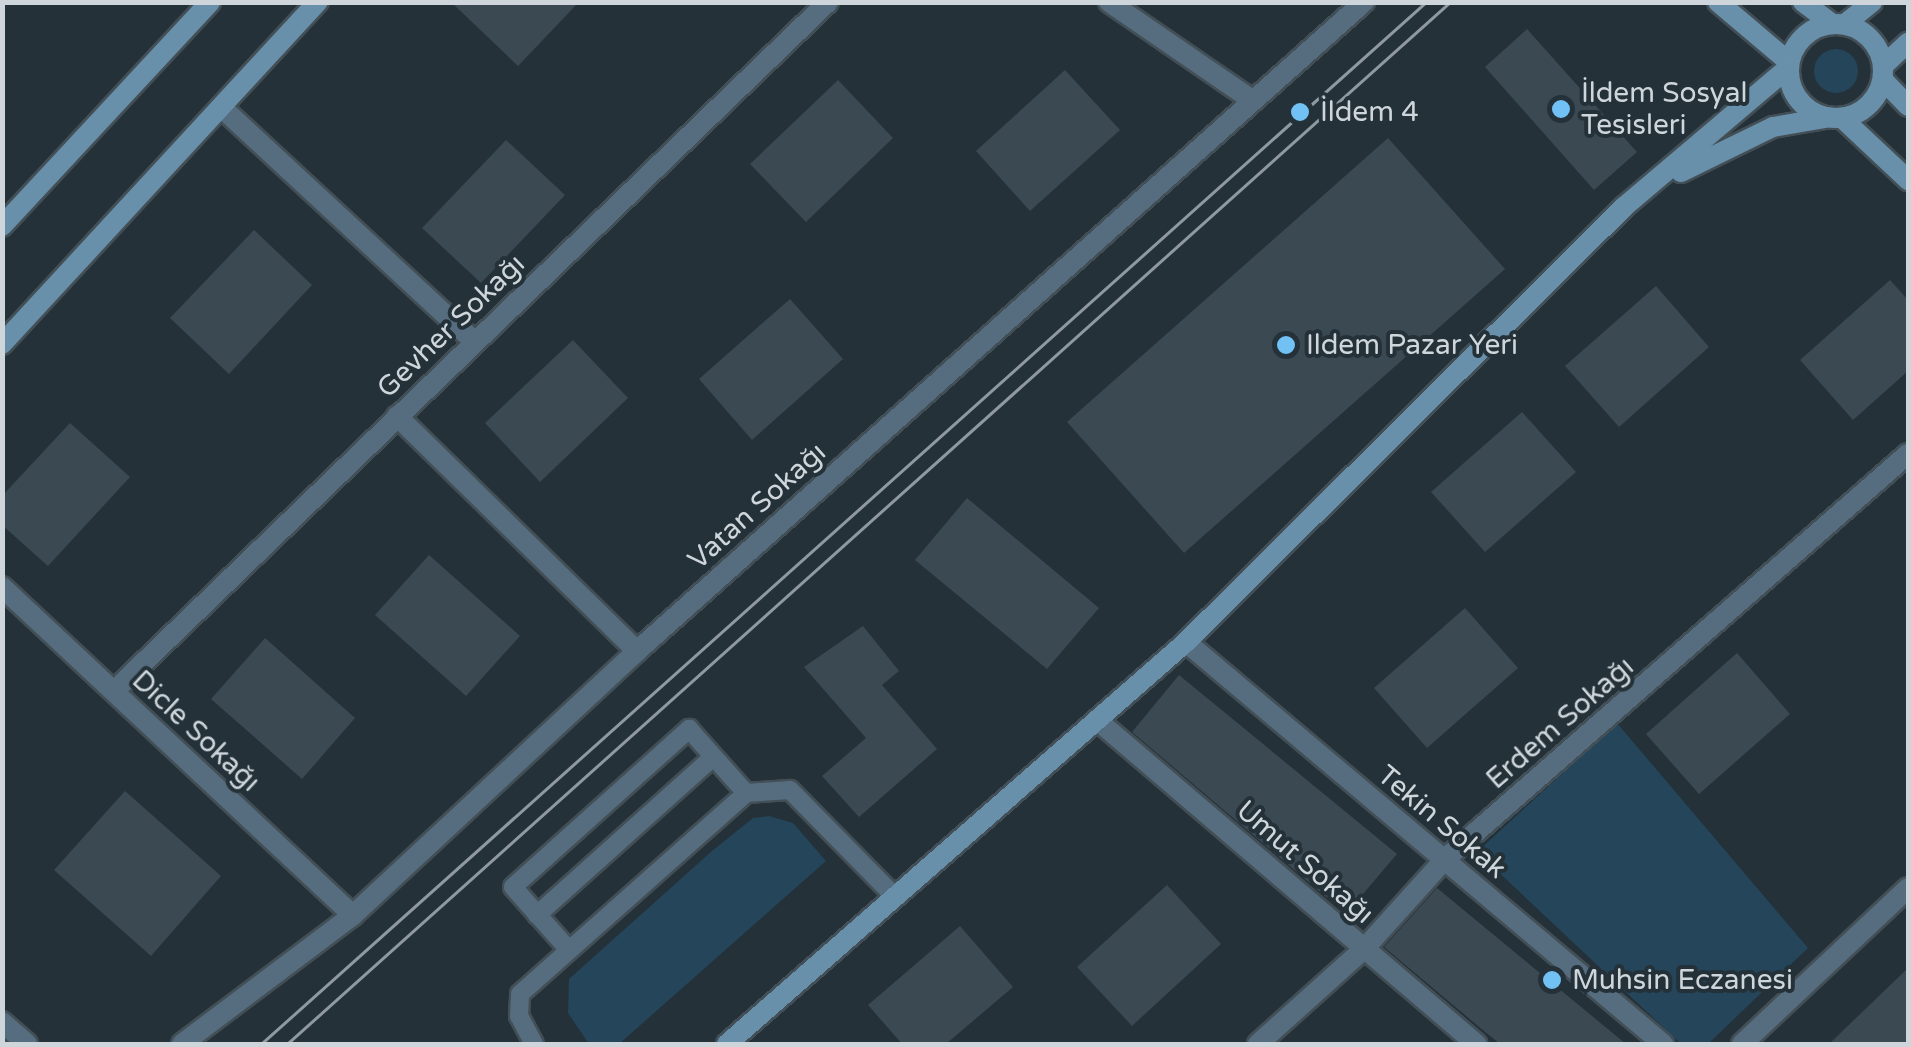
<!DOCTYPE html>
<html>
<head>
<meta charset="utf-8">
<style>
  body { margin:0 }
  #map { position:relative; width:1911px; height:1047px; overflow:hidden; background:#243139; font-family:"Varela Round",sans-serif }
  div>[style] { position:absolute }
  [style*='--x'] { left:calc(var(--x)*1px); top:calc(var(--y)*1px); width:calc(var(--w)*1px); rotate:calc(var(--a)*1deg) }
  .green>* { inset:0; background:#24455a }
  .round { border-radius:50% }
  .building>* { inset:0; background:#3b4952 }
  .roads { filter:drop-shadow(2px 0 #434f56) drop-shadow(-2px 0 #434f56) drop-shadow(0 2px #434f56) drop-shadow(0 -2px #434f56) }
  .lane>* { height:18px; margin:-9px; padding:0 9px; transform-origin:9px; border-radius:9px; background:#556d7e }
  .street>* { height:20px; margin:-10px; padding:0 10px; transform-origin:10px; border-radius:10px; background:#556d7e }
  .secondary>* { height:20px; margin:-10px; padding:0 10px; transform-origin:10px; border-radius:10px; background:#6990aa }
  .secondary>.ring { margin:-10px; padding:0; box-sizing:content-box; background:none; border:20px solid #6990aa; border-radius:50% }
  .tram>* { height:2.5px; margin:-1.25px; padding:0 1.25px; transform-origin:1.25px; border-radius:1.25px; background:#8f999f }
  .dots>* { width:28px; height:28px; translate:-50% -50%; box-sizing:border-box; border:5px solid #243139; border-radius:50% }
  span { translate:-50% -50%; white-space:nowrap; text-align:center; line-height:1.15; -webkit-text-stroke:8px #243139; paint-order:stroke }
  .poi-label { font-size:28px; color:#ced6db }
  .left { translate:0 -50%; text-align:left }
  .street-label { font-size:28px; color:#ced6db }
  .frame { position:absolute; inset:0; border:5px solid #ced6db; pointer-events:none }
</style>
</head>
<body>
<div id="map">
  <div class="green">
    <div class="round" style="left:1814px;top:49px;width:44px;height:44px"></div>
    <div style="clip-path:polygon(1617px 723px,1808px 948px,1708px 1044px,1681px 1044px,1477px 852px)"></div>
    <div style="clip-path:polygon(769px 816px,793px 823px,826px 861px,619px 1044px,589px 1044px,568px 1013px,569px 979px,712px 851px,753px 818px)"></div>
  </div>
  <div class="building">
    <div style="clip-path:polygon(451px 2px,579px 2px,518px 66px)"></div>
    <div style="clip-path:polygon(1527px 29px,1637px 152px,1594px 190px,1485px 67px)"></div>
    <div style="clip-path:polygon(1065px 70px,1120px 130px,1030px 211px,976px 151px)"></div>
    <div style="clip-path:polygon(838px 80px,893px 138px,806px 222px,750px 164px)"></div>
    <div style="clip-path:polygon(1388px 138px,1505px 269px,1184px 553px,1067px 422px)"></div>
    <div style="clip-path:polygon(506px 140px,565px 195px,481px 283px,422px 228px)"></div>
    <div style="clip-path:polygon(254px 230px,312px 285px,229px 374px,170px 318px)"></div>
    <div style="clip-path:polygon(1890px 280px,1908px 300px,1908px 371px,1853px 420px,1800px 360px)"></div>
    <div style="clip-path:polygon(1656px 286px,1709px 347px,1619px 427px,1565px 366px)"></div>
    <div style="clip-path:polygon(790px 299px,843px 359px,752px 440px,699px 379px)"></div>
    <div style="clip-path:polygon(573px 340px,628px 398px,540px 482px,485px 423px)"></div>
    <div style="clip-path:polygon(1522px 412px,1576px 472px,1485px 552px,1431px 492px)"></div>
    <div style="clip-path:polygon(70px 423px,130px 477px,48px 566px,2px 525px,2px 496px)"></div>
    <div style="clip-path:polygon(967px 498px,1099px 608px,1047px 669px,915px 560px)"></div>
    <div style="clip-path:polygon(429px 555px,520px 636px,466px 696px,375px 615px)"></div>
    <div style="clip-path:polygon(1465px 608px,1518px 668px,1427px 748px,1374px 688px)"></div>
    <div style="clip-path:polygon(863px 626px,899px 671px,882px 685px,937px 749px,859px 817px,822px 776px,866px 738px,804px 667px)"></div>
    <div style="clip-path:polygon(265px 638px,355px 718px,302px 779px,211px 699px)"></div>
    <div style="clip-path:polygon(1737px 653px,1790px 714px,1699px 794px,1646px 734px)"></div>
    <div style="clip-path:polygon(1179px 675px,1397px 854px,1346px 914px,1132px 732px)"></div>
    <div style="clip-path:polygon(125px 791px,221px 876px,151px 956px,54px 870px)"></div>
    <div style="clip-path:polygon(1167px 885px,1221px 944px,1132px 1026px,1077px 967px)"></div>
    <div style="clip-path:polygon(1437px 888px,1529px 964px,1626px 1044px,1500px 1044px,1478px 1026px,1384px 947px)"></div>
    <div style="clip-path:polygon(960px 926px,1013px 987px,946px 1044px,902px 1044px,868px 1005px)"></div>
    <div style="clip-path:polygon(1908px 968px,1908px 1044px,1829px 1044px)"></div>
  </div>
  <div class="roads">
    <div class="lane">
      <div style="--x:537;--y:915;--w:237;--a:-41.9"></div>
      <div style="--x:569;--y:950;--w:84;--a:-131.6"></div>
      <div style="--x:513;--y:887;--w:237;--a:-41.9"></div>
      <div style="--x:689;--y:729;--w:86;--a:48.3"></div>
      <div style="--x:534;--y:1044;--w:32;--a:-118"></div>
      <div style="--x:519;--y:1016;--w:22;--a:-87"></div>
      <div style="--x:520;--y:994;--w:302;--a:-41.6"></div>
      <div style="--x:746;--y:793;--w:44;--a:-3.9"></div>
      <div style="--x:790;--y:790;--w:150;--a:45.5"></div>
    </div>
    <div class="street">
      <div style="--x:1109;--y:2;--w:173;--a:34.4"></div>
      <div style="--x:221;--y:107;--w:346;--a:42.8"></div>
      <div style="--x:397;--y:416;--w:336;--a:44.4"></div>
      <div style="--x:2;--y:587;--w:480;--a:43.1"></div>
      <div style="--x:1186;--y:642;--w:624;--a:40.12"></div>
      <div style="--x:114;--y:691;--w:992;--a:-43.98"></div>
      <div style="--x:1097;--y:720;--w:499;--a:40.5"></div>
      <div style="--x:2;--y:1022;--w:33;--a:41"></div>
      <div style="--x:182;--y:1044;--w:214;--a:-37"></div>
      <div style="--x:353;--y:915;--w:388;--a:-42.9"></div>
      <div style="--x:637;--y:651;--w:975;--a:-41.76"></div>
      <div style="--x:1258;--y:1044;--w:142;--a:-41.9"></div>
      <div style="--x:1364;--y:949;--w:120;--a:-48"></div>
      <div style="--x:1444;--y:860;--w:617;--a:-41.19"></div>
      <div style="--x:1742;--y:1044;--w:228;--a:-43.2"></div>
    </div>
    <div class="secondary">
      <div style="--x:1718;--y:2;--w:93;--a:40.2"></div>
      <div style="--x:1803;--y:2;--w:35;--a:37"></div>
      <div class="ring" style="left:1789px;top:24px;width:74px;height:74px"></div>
      <div style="--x:1845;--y:24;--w:35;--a:-39"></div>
      <div style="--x:1884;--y:65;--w:33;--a:-43"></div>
      <div style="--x:1883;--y:80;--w:36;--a:46"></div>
      <div style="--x:1842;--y:118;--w:91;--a:43.2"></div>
      <div style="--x:1681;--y:172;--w:102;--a:-26.1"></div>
      <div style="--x:1773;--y:127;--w:53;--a:-9.8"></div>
      <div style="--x:2;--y:226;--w:306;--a:-47.1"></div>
      <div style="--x:2;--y:344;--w:466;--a:-47.3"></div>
      <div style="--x:727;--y:1044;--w:610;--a:-41.21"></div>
      <div style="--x:1186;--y:642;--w:617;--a:-44.8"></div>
      <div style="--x:1624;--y:207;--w:216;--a:-40.3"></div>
    </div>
  </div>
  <div class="tram">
    <div style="--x:261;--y:1044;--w:1563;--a:-41.81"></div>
    <div style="--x:287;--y:1044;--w:1562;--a:-41.86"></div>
  </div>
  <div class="dots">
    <div style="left:1561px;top:109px;background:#71c1f5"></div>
    <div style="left:1300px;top:112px;background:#71c1f5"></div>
    <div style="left:1286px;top:345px;background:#71c1f5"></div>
    <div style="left:1552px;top:980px;background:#71c1f5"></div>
  </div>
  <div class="poi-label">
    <span class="left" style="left:1581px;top:109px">İldem Sosyal<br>Tesisleri</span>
    <span class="left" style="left:1320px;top:112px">İldem 4</span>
    <span class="left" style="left:1306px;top:345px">Ildem Pazar Yeri</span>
    <span class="left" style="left:1572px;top:980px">Muhsin Eczanesi</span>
  </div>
  <div class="street-label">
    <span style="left:451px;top:326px;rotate:-44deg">Gevher Sokağı</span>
    <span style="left:757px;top:506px;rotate:-42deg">Vatan Sokağı</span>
    <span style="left:1560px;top:723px;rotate:-41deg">Erdem Sokağı</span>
    <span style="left:196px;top:731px;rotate:43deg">Dicle Sokağı</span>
    <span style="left:1442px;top:822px;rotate:40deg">Tekin Sokak</span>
    <span style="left:1305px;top:862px;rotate:41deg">Umut Sokağı</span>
  </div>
  <div class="frame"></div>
</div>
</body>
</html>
